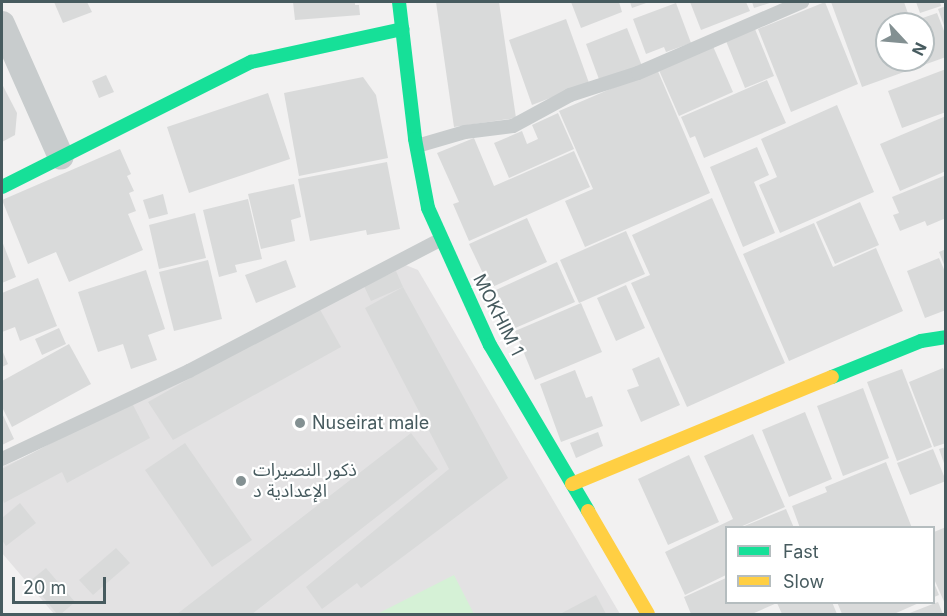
<!DOCTYPE html>
<html>
<head>
<meta charset="utf-8">
<style>
  body { margin:0 }
  #map { position:relative; width:947px; height:616px; overflow:hidden; background:#f2f1f1; font-family:Inter,"Noto Sans Arabic",sans-serif }
  div>[style] { position:absolute }
  [style*='--x'] { left:calc(var(--x)*1px); top:calc(var(--y)*1px); width:calc(var(--w)*1px); rotate:calc(var(--a)*1deg) }
  .education>* { inset:0; background:#e3e2e3 }
  .green>* { inset:0; background:#d5f1d6 }
  .building>* { inset:0; background:#d9dada }
  .lane>* { height:14px; margin:-7px; padding:0 7px; transform-origin:7px; border-radius:7px; background:#c8cccd }
  .street>* { height:26px; margin:-13px; padding:0 13px; transform-origin:13px; border-radius:13px; background:#c8cccd }
  .fast>* { height:14px; margin:-7px; padding:0 7px; transform-origin:7px; border-radius:7px; background:#16e098 }
  .slow>* { height:14px; margin:-7px; padding:0 7px; transform-origin:7px; border-radius:7px; background:#ffcf43 }
  .dots>* { width:16px; height:16px; translate:-50% -50%; box-sizing:border-box; border:3px solid #fff; border-radius:50% }
  span { translate:-50% -50%; white-space:nowrap; text-align:center; line-height:1.15; -webkit-text-stroke:4.5px #fff; paint-order:stroke }
  .street-label { font-size:18px; color:#475b5f }
  .poi-label { font-size:18px; color:#475b5f }
  .left { translate:0 -50%; text-align:left }
  .frame { position:absolute; inset:0; border:3px solid #475b5f; pointer-events:none }
  .legend { position:absolute; left:725px; top:526px; width:210px; height:78px; box-sizing:border-box; background:#fff; border:2px solid #b5bdbf; margin:0; padding:8px 10px; list-style:none; font-size:18px; color:#475b5f }
  .legend li { display:flex; align-items:center; gap:12px; height:30px }
  .legend b { width:30px; border:2px solid #b5bdbf }
  .north { position:absolute; left:875px; top:12px; width:60px; height:60px; box-sizing:border-box; background:#fff; border:2px solid #b5bdbf; border-radius:50%; rotate:116deg; font-size:16px; font-weight:700; line-height:24px; text-align:center; color:#475b5f }
  .north::after { content:''; display:block; margin:auto; width:21px; height:27px; background:#839092; clip-path:polygon(50% 0,100% 100%,50% 72%,0 100%) }
  .scale { position:absolute; left:12px; top:577px; width:94px; height:27px; box-sizing:border-box; border:3px solid #475b5f; border-top:0; padding-left:8px; font-size:18px; line-height:21px; white-space:nowrap; color:#475b5f; -webkit-text-stroke:4px #fff; paint-order:stroke }
</style>
</head>
<body>
<div id="map">
  <div class="education">
    <div style="clip-path:polygon(403px 264px,418px 270px,620px 614px,54px 614px,2px 553px,2px 467px,49px 446px)"></div>
  </div>
  <div class="green">
    <div style="clip-path:polygon(454px 575px,474px 614px,377px 614px)"></div>
  </div>
  <div class="building">
    <div style="clip-path:polygon(54px 2px,87px 2px,92px 12px,63px 23px)"></div>
    <div style="clip-path:polygon(293px 2px,355px 2px,355px 5px,359px 5px,360px 15px,295px 20px)"></div>
    <div style="clip-path:polygon(436px 2px,499px 2px,516px 118px,454px 127px)"></div>
    <div style="clip-path:polygon(571px 2px,619px 2px,622px 12px,581px 28px)"></div>
    <div style="clip-path:polygon(630px 2px,649px 2px,632px 8px)"></div>
    <div style="clip-path:polygon(690px 2px,746px 2px,750px 11px,701px 30px)"></div>
    <div style="clip-path:polygon(752px 2px,773px 2px,754px 8px)"></div>
    <div style="clip-path:polygon(825px 2px,858px 84px,791px 112px,758px 29px)"></div>
    <div style="clip-path:polygon(evenodd,831px 2px,904px 2px,911px 22px,937px 13px,946px 36px,946px 57px,862px 87px,831px 2px,887px 24px,923px 24px,923px 60px,887px 60px,887px 24px)"></div>
    <div style="clip-path:polygon(916px 2px,940px 2px,941px 6px,920px 13px)"></div>
    <div style="clip-path:polygon(676px 3px,691px 43px,666px 52px,664px 47px,646px 54px,633px 19px)"></div>
    <div style="clip-path:polygon(946px 6px,946px 28px,945px 28px,938px 9px)"></div>
    <div style="clip-path:polygon(566px 19px,589px 83px,532px 105px,509px 40px)"></div>
    <div style="clip-path:polygon(627px 28px,642px 66px,600px 82px,586px 44px)"></div>
    <div style="clip-path:polygon(755px 29px,774px 76px,745px 88px,726px 41px)"></div>
    <div style="clip-path:polygon(712px 44px,733px 92px,679px 116px,658px 68px)"></div>
    <div style="clip-path:polygon(657px 69px,710px 193px,585px 247px,565px 201px,593px 189px,559px 111px)"></div>
    <div style="clip-path:polygon(946px 69px,946px 112px,902px 128px,888px 91px)"></div>
    <div style="clip-path:polygon(106px 75px,114px 92px,99px 98px,92px 81px)"></div>
    <div style="clip-path:polygon(363px 77px,376px 95px,388px 158px,299px 176px,284px 93px)"></div>
    <div style="clip-path:polygon(767px 80px,786px 123px,704px 158px,695px 136px,690px 138px,681px 117px)"></div>
    <div style="clip-path:polygon(2px 84px,17px 113px,15px 135px,2px 142px)"></div>
    <div style="clip-path:polygon(268px 93px,290px 159px,189px 193px,167px 127px)"></div>
    <div style="clip-path:polygon(837px 105px,874px 192px,780px 233px,759px 185px,777px 177px,761px 139px)"></div>
    <div style="clip-path:polygon(558px 113px,574px 149px,509px 178px,494px 143px,522px 131px,527px 144px,538px 139px,532px 125px)"></div>
    <div style="clip-path:polygon(946px 116px,946px 171px,900px 191px,880px 144px)"></div>
    <div style="clip-path:polygon(474px 138px,494px 186px,574px 151px,590px 187px,469px 241px,453px 204px,459px 202px,437px 153px)"></div>
    <div style="clip-path:polygon(757px 147px,769px 175px,754px 182px,775px 233px,743px 247px,710px 167px)"></div>
    <div style="clip-path:polygon(120px 149px,131px 174px,127px 176px,134px 191px,129px 193px,136px 211px,128px 214px,143px 250px,69px 282px,56px 252px,28px 264px,2px 200px)"></div>
    <div style="clip-path:polygon(387px 162px,400px 229px,367px 235px,366px 230px,310px 241px,298px 179px)"></div>
    <div style="clip-path:polygon(946px 175px,946px 218px,927px 226px,925px 221px,900px 231px,893px 215px,899px 213px,892px 197px)"></div>
    <div style="clip-path:polygon(294px 184px,301px 217px,291px 220px,295px 241px,261px 249px,248px 194px)"></div>
    <div style="clip-path:polygon(163px 194px,168px 214px,149px 219px,143px 200px)"></div>
    <div style="clip-path:polygon(712px 198px,785px 363px,687px 407px,631px 283px,650px 275px,632px 235px)"></div>
    <div style="clip-path:polygon(248px 199px,262px 259px,235px 265px,237px 272px,219px 277px,203px 210px)"></div>
    <div style="clip-path:polygon(860px 202px,879px 245px,835px 264px,816px 222px)"></div>
    <div style="clip-path:polygon(195px 213px,206px 258px,159px 269px,149px 225px)"></div>
    <div style="clip-path:polygon(527px 218px,547px 262px,490px 288px,469px 244px)"></div>
    <div style="clip-path:polygon(814px 223px,833px 267px,876px 248px,903px 311px,789px 361px,743px 254px)"></div>
    <div style="clip-path:polygon(626px 231px,645px 274px,579px 303px,560px 260px)"></div>
    <div style="clip-path:polygon(2px 241px,16px 277px,2px 283px)"></div>
    <div style="clip-path:polygon(946px 249px,946px 267px,945px 267px,939px 252px)"></div>
    <div style="clip-path:polygon(939px 258px,946px 274px,946px 310px,925px 318px,907px 271px)"></div>
    <div style="clip-path:polygon(208px 260px,222px 319px,174px 331px,159px 272px)"></div>
    <div style="clip-path:polygon(286px 260px,296px 287px,256px 303px,245px 275px)"></div>
    <div style="clip-path:polygon(557px 262px,575px 302px,513px 329px,496px 290px)"></div>
    <div style="clip-path:polygon(146px 270px,165px 329px,148px 335px,157px 360px,131px 369px,123px 344px,98px 352px,78px 292px)"></div>
    <div style="clip-path:polygon(396px 271px,403px 287px,371px 301px,364px 286px)"></div>
    <div style="clip-path:polygon(38px 278px,57px 326px,20px 341px,15px 327px,2px 332px,2px 293px)"></div>
    <div style="clip-path:polygon(626px 285px,645px 328px,616px 341px,597px 298px)"></div>
    <div style="clip-path:polygon(403px 287px,508px 478px,361px 588px,357px 583px,322px 609px,306px 587px,449px 469px,365px 308px)"></div>
    <div style="clip-path:polygon(581px 303px,602px 352px,535px 380px,515px 331px)"></div>
    <div style="clip-path:polygon(318px 306px,341px 347px,173px 440px,148px 402px)"></div>
    <div style="clip-path:polygon(59px 328px,66px 344px,42px 355px,35px 339px)"></div>
    <div style="clip-path:polygon(69px 344px,91px 384px,12px 427px,2px 407px,2px 381px)"></div>
    <div style="clip-path:polygon(2px 350px,8px 364px,2px 367px)"></div>
    <div style="clip-path:polygon(659px 357px,680px 405px,641px 422px,627px 390px,639px 386px,632px 369px)"></div>
    <div style="clip-path:polygon(943px 368px,946px 375px,946px 443px,934px 447px,909px 382px)"></div>
    <div style="clip-path:polygon(902px 369px,932px 447px,897px 461px,867px 382px)"></div>
    <div style="clip-path:polygon(575px 370px,586px 398px,592px 396px,603px 426px,561px 442px,540px 384px)"></div>
    <div style="clip-path:polygon(863px 388px,889px 458px,843px 476px,817px 406px)"></div>
    <div style="clip-path:polygon(131px 401px,150px 438px,67px 483px,62px 472px,4px 503px,2px 498px,2px 469px)"></div>
    <div style="clip-path:polygon(805px 412px,832px 479px,789px 497px,762px 430px)"></div>
    <div style="clip-path:polygon(2px 413px,14px 439px,2px 445px)"></div>
    <div style="clip-path:polygon(598px 432px,603px 446px,576px 458px,570px 443px)"></div>
    <div style="clip-path:polygon(411px 433px,438px 469px,252px 614px,177px 614px)"></div>
    <div style="clip-path:polygon(753px 434px,785px 507px,738px 528px,726px 528px,726px 575px,685px 595px,665px 552px,733px 519px,704px 456px)"></div>
    <div style="clip-path:polygon(185px 443px,252px 540px,212px 567px,145px 470px)"></div>
    <div style="clip-path:polygon(946px 447px,946px 466px,945px 466px,939px 449px)"></div>
    <div style="clip-path:polygon(933px 449px,946px 481px,910px 495px,897px 463px)"></div>
    <div style="clip-path:polygon(689px 455px,719px 522px,668px 545px,638px 479px)"></div>
    <div style="clip-path:polygon(886px 462px,912px 528px,800px 528px,792px 506px,827px 492px,825px 487px)"></div>
    <div style="clip-path:polygon(20px 503px,36px 523px,6px 546px,2px 540px,2px 518px)"></div>
    <div style="clip-path:polygon(786px 509px,794px 528px,742px 528px,742px 527px)"></div>
    <div style="clip-path:polygon(946px 527px,946px 606px,934px 579px,934px 532px)"></div>
    <div style="clip-path:polygon(116px 548px,130px 563px,93px 595px,79px 580px)"></div>
    <div style="clip-path:polygon(46px 568px,75px 602px,61px 614px,57px 614px,30px 581px)"></div>
    <div style="clip-path:polygon(726px 578px,726px 602px,832px 602px,837px 614px,782px 614px,777px 603px,752px 614px,691px 614px,684px 597px)"></div>
    <div style="clip-path:polygon(934px 583px,939px 595px,934px 597px)"></div>
    <div style="clip-path:polygon(596px 595px,606px 614px,560px 614px)"></div>
    <div style="clip-path:polygon(837px 602px,921px 602px,894px 614px,842px 614px)"></div>
    <div style="clip-path:polygon(938px 602px,943px 614px,907px 614px)"></div>
  </div>
  <div class="lane">
    <div style="--x:417;--y:146;--w:50;--a:-16.3"></div>
    <div style="--x:465;--y:132;--w:48;--a:-7.1"></div>
    <div style="--x:513;--y:126;--w:65;--a:-28.5"></div>
    <div style="--x:570;--y:95;--w:71;--a:-17.9"></div>
    <div style="--x:638;--y:73;--w:179;--a:-23.4"></div>
    <div style="--x:2;--y:459;--w:207;--a:-25.2"></div>
    <div style="--x:189;--y:371;--w:284;--a:-27.6"></div>
  </div>
  <div class="street">
    <div style="--x:2;--y:24;--w:145;--a:66.1"></div>
  </div>
  <div class="fast">
    <div style="--x:399;--y:2;--w:138;--a:83.3"></div>
    <div style="--x:415;--y:139;--w:70;--a:79.3"></div>
    <div style="--x:428;--y:208;--w:150;--a:65.7"></div>
    <div style="--x:490;--y:345;--w:193;--a:59.4"></div>
    <div style="--x:2;--y:187;--w:279;--a:-26.7"></div>
    <div style="--x:251;--y:62;--w:155;--a:-12.3"></div>
    <div style="--x:832;--y:377;--w:96;--a:-22"></div>
    <div style="--x:921;--y:341;--w:25;--a:-9"></div>
  </div>
  <div class="slow">
    <div style="--x:572;--y:484;--w:281;--a:-22.4"></div>
    <div style="--x:588;--y:511;--w:119;--a:59.8"></div>
  </div>
  <div class="dots">
    <div style="left:300px;top:423px;background:#839092"></div>
    <div style="left:241px;top:481px;background:#839092"></div>
  </div>
  <div class="street-label">
    <span style="left:498px;top:315px;rotate:63deg">MOKHIM 1</span>
  </div>
  <div class="poi-label">
    <span class="left" style="left:312px;top:423px">Nuseirat male</span>
    <span class="left" style="left:253px;top:481px">ذكور النصيرات<br>الإعدادية د</span>
  </div>
  <div class="frame"></div>
  <ul class="legend">
  <li><b style="height:8px;background:#16e098"></b>Fast</li>
  <li><b style="height:8px;background:#ffcf43"></b>Slow</li>
  </ul>
  <div class="north">N</div>
  <div class="scale">20 m</div>
</div>
</body>
</html>
